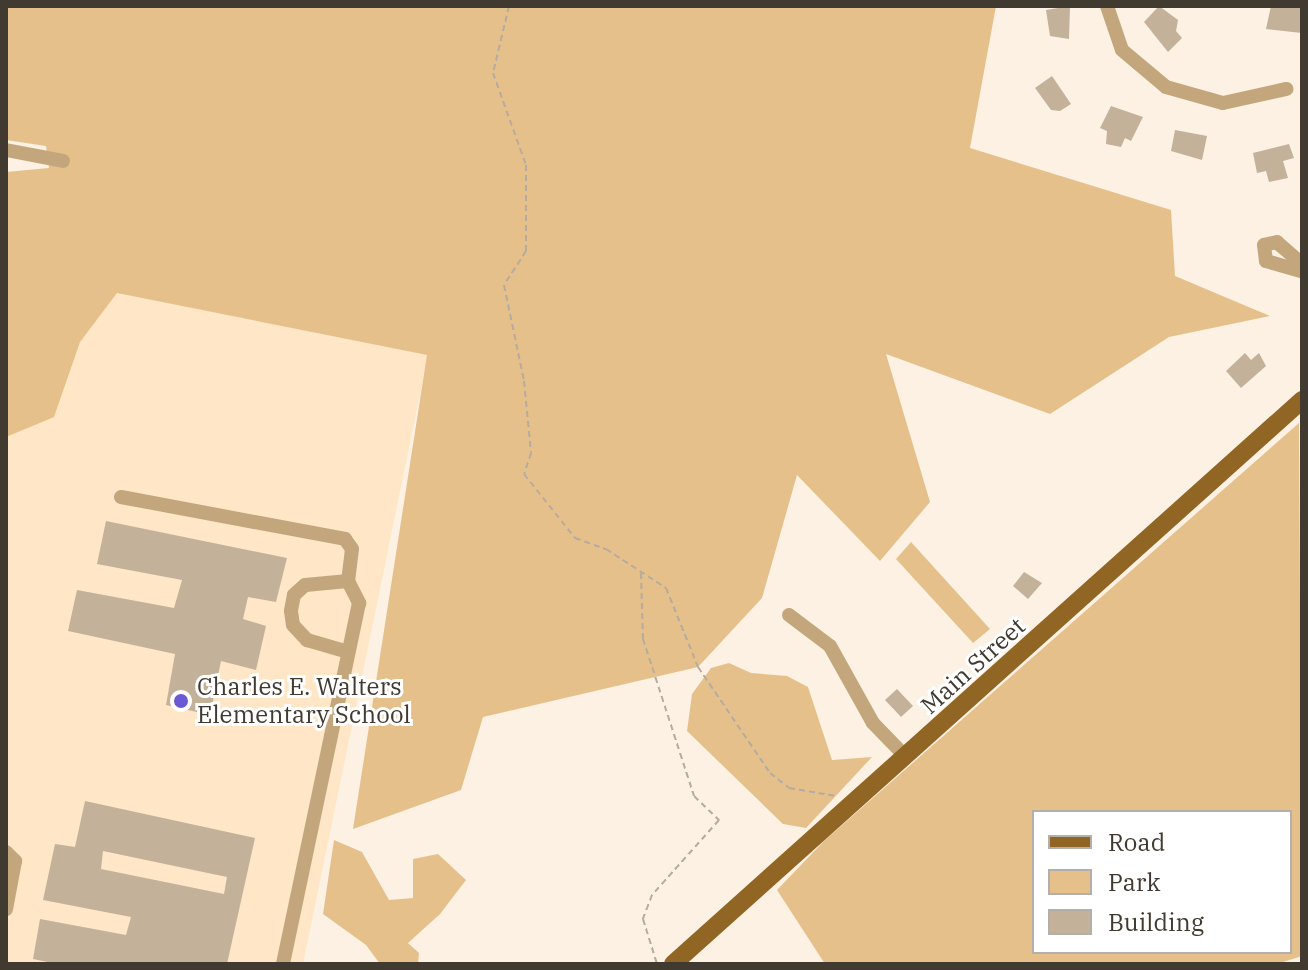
<!DOCTYPE html>
<html>
<head>
<meta charset="utf-8">
<style>
  body { margin:0 }
  #map { position:relative; width:1308px; height:970px; overflow:hidden; background:#fcf1e2; font-family:"IBM Plex Serif",serif }
  div>[style] { position:absolute }
  [style*='--x'] { left:calc(var(--x)*1px); top:calc(var(--y)*1px); width:calc(var(--w)*1px); rotate:calc(var(--a)*1deg) }
  .built>* { inset:0; background:#fee6c7 }
  .green>* { inset:0; background:#e6c08b }
  .building>* { inset:0; background:#c3b199 }
  .path>* { height:2px; margin-top:-1px; transform-origin:0; background:repeating-linear-gradient(90deg,#b5ab9e 0 6px,transparent 0 10px) }
  .minor>* { height:14px; margin:-7px; padding:0 7px; transform-origin:7px; border-radius:7px; background:#c4a67d }
  .major>* { height:18px; margin:-9px; padding:0 9px; transform-origin:9px; border-radius:9px; background:#916624 }
  .dots>* { width:22px; height:22px; translate:-50% -50%; box-sizing:border-box; border:4px solid #fff; border-radius:50% }
  span { translate:-50% -50%; white-space:nowrap; text-align:center; line-height:1.15; -webkit-text-stroke:6px #fff; paint-order:stroke }
  .street-label { font-size:24px; color:#413a30 }
  .poi-label { font-size:24px; color:#413a30 }
  .left { translate:0 -50%; text-align:left }
  .frame { position:absolute; inset:0; border:8px solid #413a30; pointer-events:none }
  .legend { position:absolute; left:1032px; top:810px; width:260px; height:144px; box-sizing:border-box; background:#fff; border:2px solid #b3b0ac; margin:0; padding:10px 14px; list-style:none; font-size:24px; color:#413a30 }
  .legend li { display:flex; align-items:center; gap:16px; height:40px }
  .legend b { width:40px; border:2px solid #b3b0ac }
</style>
</head>
<body>
<div id="map">
  <div class="built">
    <div style="clip-path:polygon(39px 277px,428px 355px,303px 964px,6px 964px,6px 439px)"></div>
  </div>
  <div class="green">
    <div style="clip-path:polygon(6px 6px,996px 6px,970px 148px,1171px 210px,1175px 276px,1270px 316px,1169px 337px,1050px 414px,886px 354px,930px 502px,880px 561px,797px 475px,762px 598px,698px 667px,483px 717px,461px 790px,353px 829px,427px 355px,117px 293px,80px 342px,54px 417px,6px 437px,6px 172px,49px 168px,46px 146px,6px 140px)"></div>
    <div style="clip-path:polygon(evenodd,1299px 423px,1302px 956px,1277px 964px,825px 964px,777px 890px,824px 841px,1299px 423px,1034px 812px,1290px 812px,1290px 952px,1034px 952px,1034px 812px)"></div>
    <div style="clip-path:polygon(911px 542px,990px 629px,973px 643px,896px 559px)"></div>
    <div style="clip-path:polygon(729px 663px,751px 673px,787px 676px,808px 687px,832px 760px,872px 757px,806px 828px,783px 824px,687px 731px,692px 694px,711px 668px)"></div>
    <div style="clip-path:polygon(334px 840px,362px 852px,389px 900px,413px 898px,413px 859px,438px 854px,466px 880px,440px 914px,408px 943px,419px 953px,418px 964px,380px 964px,366px 945px,323px 914px)"></div>
  </div>
  <div class="building">
    <div style="clip-path:polygon(1070px 6px,1069px 39px,1050px 36px,1046px 10px)"></div>
    <div style="clip-path:polygon(1159px 6px,1178px 20px,1176px 31px,1182px 38px,1168px 52px,1144px 22px)"></div>
    <div style="clip-path:polygon(1271px 6px,1302px 6px,1302px 33px,1266px 29px)"></div>
    <div style="clip-path:polygon(1052px 76px,1071px 104px,1060px 111px,1051px 110px,1035px 88px)"></div>
    <div style="clip-path:polygon(1111px 106px,1143px 117px,1131px 141px,1125px 138px,1121px 147px,1106px 144px,1107px 131px,1100px 128px)"></div>
    <div style="clip-path:polygon(1175px 130px,1207px 136px,1202px 160px,1171px 151px)"></div>
    <div style="clip-path:polygon(1289px 144px,1294px 158px,1283px 161px,1288px 178px,1269px 182px,1266px 171px,1257px 173px,1253px 153px)"></div>
    <div style="clip-path:polygon(1245px 353px,1251px 360px,1259px 353px,1266px 366px,1241px 388px,1226px 371px)"></div>
    <div style="clip-path:polygon(106px 521px,287px 558px,276px 602px,248px 597px,243px 619px,266px 626px,256px 670px,221px 661px,210px 715px,166px 705px,175px 654px,68px 631px,77px 590px,174px 608px,182px 580px,97px 564px)"></div>
    <div style="clip-path:polygon(1024px 572px,1042px 583px,1028px 599px,1013px 586px)"></div>
    <div style="clip-path:polygon(897px 689px,913px 706px,901px 717px,885px 700px)"></div>
    <div style="clip-path:polygon(evenodd,85px 801px,255px 838px,227px 964px,57px 964px,33px 959px,40px 919px,126px 935px,131px 917px,43px 900px,55px 844px,75px 847px,85px 801px,103px 851px,227px 877px,224px 894px,101px 869px,103px 851px)"></div>
  </div>
  <div class="path">
    <div style="--x:509;--y:6;--w:69;--a:103.4"></div>
    <div style="--x:493;--y:73;--w:98;--a:70.3"></div>
    <div style="--x:526;--y:165;--w:86;--a:90"></div>
    <div style="--x:526;--y:251;--w:40;--a:122.9"></div>
    <div style="--x:504;--y:285;--w:98;--a:78.2"></div>
    <div style="--x:524;--y:381;--w:72;--a:84.4"></div>
    <div style="--x:531;--y:453;--w:22;--a:108"></div>
    <div style="--x:524;--y:474;--w:82;--a:51.4"></div>
    <div style="--x:575;--y:538;--w:33;--a:20"></div>
    <div style="--x:606;--y:549;--w:72;--a:33"></div>
    <div style="--x:666;--y:588;--w:85;--a:67.9"></div>
    <div style="--x:698;--y:667;--w:128;--a:55.8"></div>
    <div style="--x:770;--y:773;--w:24;--a:38"></div>
    <div style="--x:789;--y:788;--w:48;--a:9.7"></div>
    <div style="--x:641;--y:573;--w:66;--a:88.3"></div>
    <div style="--x:643;--y:639;--w:165;--a:72"></div>
    <div style="--x:694;--y:796;--w:35;--a:44"></div>
    <div style="--x:719;--y:820;--w:101;--a:131.8"></div>
    <div style="--x:652;--y:895;--w:26;--a:111"></div>
    <div style="--x:643;--y:919;--w:47;--a:72.7"></div>
  </div>
  <div class="minor">
    <div style="--x:1107;--y:6;--w:46;--a:71.2"></div>
    <div style="--x:1122;--y:50;--w:57;--a:40.1"></div>
    <div style="--x:1166;--y:87;--w:59;--a:15.7"></div>
    <div style="--x:1223;--y:103;--w:65;--a:-12.5"></div>
    <div style="--x:6;--y:150;--w:58;--a:10.9"></div>
    <div style="--x:1302;--y:264;--w:33;--a:-139"></div>
    <div style="--x:1277;--y:242;--w:13;--a:167"></div>
    <div style="--x:1264;--y:245;--w:16;--a:83"></div>
    <div style="--x:1266;--y:261;--w:37;--a:16"></div>
    <div style="--x:121;--y:497;--w:228;--a:10.6"></div>
    <div style="--x:345;--y:539;--w:12;--a:55"></div>
    <div style="--x:352;--y:549;--w:32;--a:97"></div>
    <div style="--x:348;--y:581;--w:25;--a:63"></div>
    <div style="--x:359;--y:603;--w:369;--a:101.9"></div>
    <div style="--x:348;--y:581;--w:43;--a:174.7"></div>
    <div style="--x:305;--y:585;--w:15;--a:138"></div>
    <div style="--x:294;--y:595;--w:16;--a:101"></div>
    <div style="--x:291;--y:611;--w:14;--a:82"></div>
    <div style="--x:293;--y:625;--w:21;--a:47"></div>
    <div style="--x:307;--y:640;--w:43;--a:16.3"></div>
    <div style="--x:789;--y:615;--w:51;--a:37.1"></div>
    <div style="--x:830;--y:646;--w:88;--a:60.8"></div>
    <div style="--x:873;--y:723;--w:47;--a:45.9"></div>
    <div style="--x:6;--y:852;--w:13;--a:45"></div>
    <div style="--x:15;--y:861;--w:49;--a:100.6"></div>
  </div>
  <div class="major">
    <div style="--x:673;--y:964;--w:845;--a:-41.88"></div>
  </div>
  <div class="dots">
    <div style="left:181px;top:701px;background:#6a5ad3"></div>
  </div>
  <div class="street-label">
    <span style="left:973px;top:666px;rotate:-42deg">Main Street</span>
  </div>
  <div class="poi-label">
    <span class="left" style="left:197px;top:701px">Charles E. Walters<br>Elementary School</span>
  </div>
  <div class="frame"></div>
  <ul class="legend">
  <li><b style="height:10px;background:#916624"></b>Road</li>
  <li><b style="height:22px;background:#e6c08b"></b>Park</li>
  <li><b style="height:22px;background:#c3b199"></b>Building</li>
  </ul>
</div>
</body>
</html>
